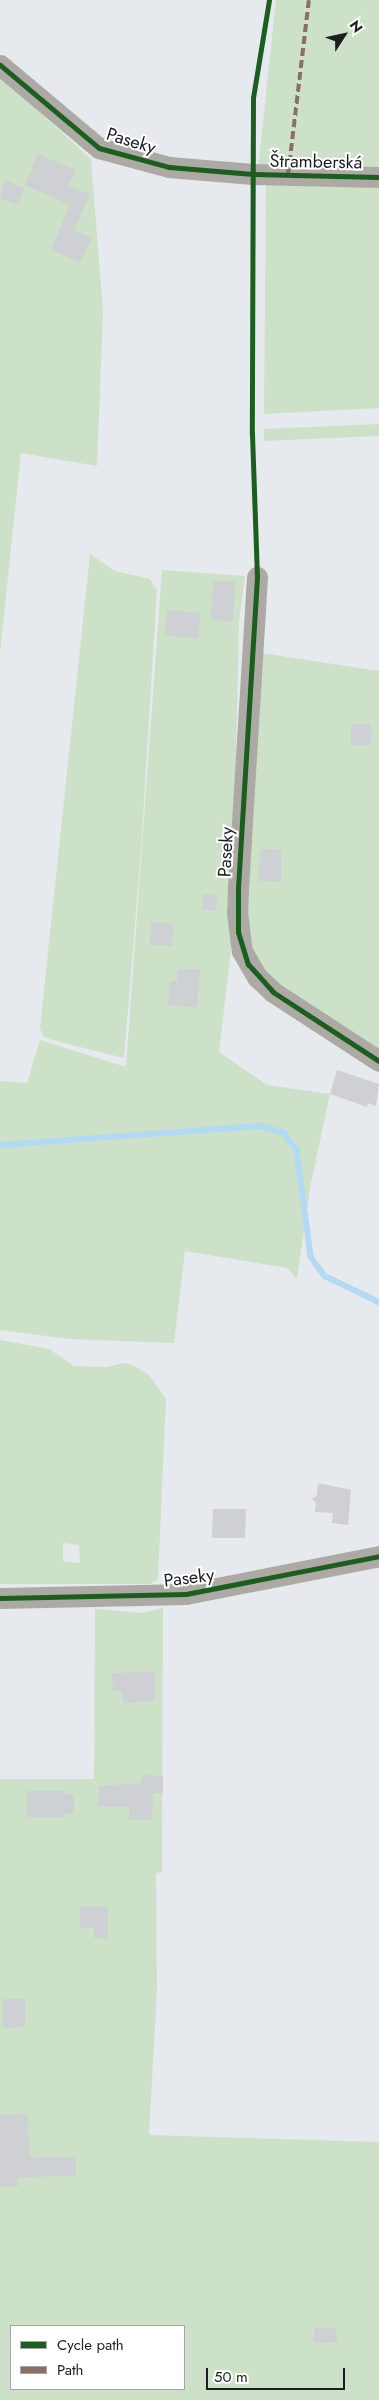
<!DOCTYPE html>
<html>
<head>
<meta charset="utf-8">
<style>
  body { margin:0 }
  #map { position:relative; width:379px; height:2400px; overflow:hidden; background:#e6eaee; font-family:Jost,sans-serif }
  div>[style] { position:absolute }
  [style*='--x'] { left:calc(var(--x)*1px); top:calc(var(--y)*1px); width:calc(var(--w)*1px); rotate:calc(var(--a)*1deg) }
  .green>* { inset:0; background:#cde0c8 }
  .stream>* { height:5.5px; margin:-2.75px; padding:0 2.75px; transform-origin:2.75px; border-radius:2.75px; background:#b4d9f3 }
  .building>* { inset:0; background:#ced0d3 }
  .street>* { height:21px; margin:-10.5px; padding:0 10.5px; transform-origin:10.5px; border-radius:10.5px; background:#adaaa5 }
  .quiet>* { height:4px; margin-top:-2px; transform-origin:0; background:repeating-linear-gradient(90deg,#8d6e63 0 8px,transparent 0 12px) }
  .cycleway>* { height:5px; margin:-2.5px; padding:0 2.5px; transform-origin:2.5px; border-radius:2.5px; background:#1b5e20 }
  span { translate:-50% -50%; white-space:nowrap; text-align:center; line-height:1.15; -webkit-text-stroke:4px #fff; paint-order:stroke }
  .street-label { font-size:18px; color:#1c1e21 }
  .legend { position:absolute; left:10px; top:2325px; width:175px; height:65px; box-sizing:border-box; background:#fff; border:1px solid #a4a5a6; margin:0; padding:6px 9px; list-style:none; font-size:15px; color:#1c1e21 }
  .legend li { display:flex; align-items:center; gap:10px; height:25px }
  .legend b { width:25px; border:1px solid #a4a5a6 }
  .north { position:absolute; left:319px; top:10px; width:50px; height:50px; -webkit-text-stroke:4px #fff; paint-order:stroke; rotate:55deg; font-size:14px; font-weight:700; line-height:20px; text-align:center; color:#1c1e21 }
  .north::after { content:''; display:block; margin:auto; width:18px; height:22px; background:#1c1e21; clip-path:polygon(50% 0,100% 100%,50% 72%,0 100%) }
  .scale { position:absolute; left:206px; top:2368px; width:139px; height:22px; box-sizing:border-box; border:2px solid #1c1e21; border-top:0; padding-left:6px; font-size:15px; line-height:18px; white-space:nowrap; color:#1c1e21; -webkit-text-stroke:4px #fff; paint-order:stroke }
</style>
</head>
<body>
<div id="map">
  <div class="green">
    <div style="clip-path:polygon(276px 0,379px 0,379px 171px,258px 169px)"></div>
    <div style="clip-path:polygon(0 76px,91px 159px,103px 311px,97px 466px,21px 453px,0 653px)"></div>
    <div style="clip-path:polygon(266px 182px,379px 188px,379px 408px,264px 414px)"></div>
    <div style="clip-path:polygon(379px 424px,379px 436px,264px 441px,264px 429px)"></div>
    <div style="clip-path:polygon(90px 554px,115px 571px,150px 579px,157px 590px,141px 850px,124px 1058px,52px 1040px,43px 1036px,40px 1028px)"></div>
    <div style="clip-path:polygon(162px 570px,245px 576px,239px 620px,232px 941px,219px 1052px,267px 1085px,330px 1094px,310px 1188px,297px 1279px,287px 1268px,185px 1251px,174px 1343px,69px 1339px,0 1330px,0 1081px,27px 1083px,40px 1040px,126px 1067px)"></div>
    <div style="clip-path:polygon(255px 652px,379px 671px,379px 1054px,280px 988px,256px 959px,246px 932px)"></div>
    <div style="clip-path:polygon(evenodd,0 1340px,49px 1349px,74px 1366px,107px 1367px,124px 1363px,133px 1365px,149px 1375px,166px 1399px,158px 1579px,151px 1584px,0 1584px,0 1340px,63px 1543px,79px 1545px,80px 1563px,63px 1561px,63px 1543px)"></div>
    <div style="clip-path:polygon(evenodd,163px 1608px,162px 1872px,156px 1873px,157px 1991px,149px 2135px,379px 2142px,379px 2400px,0 2400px,0 1779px,94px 1779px,95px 1609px,142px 1613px,163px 1608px,11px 2326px,184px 2326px,184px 2389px,11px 2389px,11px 2326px)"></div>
  </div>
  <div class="stream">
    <div style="--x:0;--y:1145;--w:262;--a:-4.2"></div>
    <div style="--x:261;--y:1126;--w:24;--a:17"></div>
    <div style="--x:284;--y:1133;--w:21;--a:53"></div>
    <div style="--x:297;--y:1150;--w:108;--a:82.5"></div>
    <div style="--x:311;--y:1257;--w:24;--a:54"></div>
    <div style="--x:325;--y:1276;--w:60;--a:25.7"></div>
  </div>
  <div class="building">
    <div style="clip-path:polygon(38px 154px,76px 170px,68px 186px,90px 194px,74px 230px,92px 238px,80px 263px,51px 249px,70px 205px,25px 185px)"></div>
    <div style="clip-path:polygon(4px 180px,24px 188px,18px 205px,0 198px)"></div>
    <div style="clip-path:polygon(213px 581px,235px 582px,233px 621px,211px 620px)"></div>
    <div style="clip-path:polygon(167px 610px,200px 613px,198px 639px,165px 635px)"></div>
    <div style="clip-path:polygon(351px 724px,370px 724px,370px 730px,373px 730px,370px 745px,351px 745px)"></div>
    <div style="clip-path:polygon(260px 849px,281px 850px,281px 882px,259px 881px)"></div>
    <div style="clip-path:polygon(203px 894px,217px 896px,216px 911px,202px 909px)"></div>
    <div style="clip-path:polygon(151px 922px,173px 924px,172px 946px,150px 945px)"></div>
    <div style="clip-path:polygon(178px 969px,200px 970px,197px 1007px,168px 1005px,170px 981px,177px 981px)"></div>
    <div style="clip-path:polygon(337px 1070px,379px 1084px,376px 1106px,368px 1103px,367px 1107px,330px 1094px)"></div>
    <div style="clip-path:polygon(318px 1483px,351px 1490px,348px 1525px,332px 1523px,333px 1513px,315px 1512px,316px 1503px,312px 1499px,317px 1495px)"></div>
    <div style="clip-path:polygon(213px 1509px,246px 1509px,245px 1538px,212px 1538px)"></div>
    <div style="clip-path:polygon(145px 1672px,155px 1672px,155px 1701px,123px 1703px,123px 1691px,113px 1691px,112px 1673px)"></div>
    <div style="clip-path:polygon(142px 1775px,163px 1776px,163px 1793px,153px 1793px,152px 1820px,129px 1820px,129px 1807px,98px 1806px,99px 1786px,142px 1783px)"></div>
    <div style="clip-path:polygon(27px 1791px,63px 1791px,63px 1794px,74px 1794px,74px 1814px,63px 1814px,63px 1817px,27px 1817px)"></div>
    <div style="clip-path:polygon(80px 1907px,108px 1907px,108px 1938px,94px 1938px,94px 1928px,80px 1928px)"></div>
    <div style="clip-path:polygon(3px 1999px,25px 1999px,25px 2027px,3px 2028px)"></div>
    <div style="clip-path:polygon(27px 2114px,30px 2158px,76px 2157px,76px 2176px,18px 2177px,18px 2186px,0 2187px,0 2115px)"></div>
    <div style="clip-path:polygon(314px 2328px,336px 2328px,337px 2342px,314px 2343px)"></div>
  </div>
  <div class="street">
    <div style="--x:0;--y:65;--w:129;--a:40"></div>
    <div style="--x:99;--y:148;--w:73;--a:15.2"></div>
    <div style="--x:169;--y:167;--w:84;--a:4.8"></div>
    <div style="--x:253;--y:174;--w:126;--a:1.4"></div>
    <div style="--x:257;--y:577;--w:313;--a:93.5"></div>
    <div style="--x:238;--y:889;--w:23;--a:92"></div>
    <div style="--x:237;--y:912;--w:39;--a:83"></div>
    <div style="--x:242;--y:951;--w:30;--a:60"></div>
    <div style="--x:257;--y:977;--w:22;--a:43"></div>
    <div style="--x:273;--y:992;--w:126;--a:33.1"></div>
    <div style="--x:0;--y:1598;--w:186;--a:-1.2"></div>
    <div style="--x:186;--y:1594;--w:197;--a:-11.1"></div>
  </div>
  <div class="quiet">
    <div style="--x:288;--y:175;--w:176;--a:-83.2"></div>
  </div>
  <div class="cycleway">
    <div style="--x:269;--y:0;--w:99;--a:99.3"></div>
    <div style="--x:253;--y:98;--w:336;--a:90.2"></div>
    <div style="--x:252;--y:434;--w:143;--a:88"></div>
    <div style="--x:257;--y:577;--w:313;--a:93.5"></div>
    <div style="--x:238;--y:889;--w:43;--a:90"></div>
    <div style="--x:238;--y:932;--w:34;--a:73"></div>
    <div style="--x:248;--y:964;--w:38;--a:48"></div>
    <div style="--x:273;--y:992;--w:126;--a:33.1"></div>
    <div style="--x:0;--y:65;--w:129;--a:40"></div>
    <div style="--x:99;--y:148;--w:73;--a:15.2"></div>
    <div style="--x:169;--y:167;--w:84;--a:4.8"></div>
    <div style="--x:253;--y:174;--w:126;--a:1.4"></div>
    <div style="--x:0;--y:1598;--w:186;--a:-1.2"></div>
    <div style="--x:186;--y:1594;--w:197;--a:-11.1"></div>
  </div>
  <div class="street-label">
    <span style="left:131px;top:141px;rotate:17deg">Paseky</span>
    <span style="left:316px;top:162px;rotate:1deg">Štramberská</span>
    <span style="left:226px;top:852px;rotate:-87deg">Paseky</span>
    <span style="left:189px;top:1578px;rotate:-7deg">Paseky</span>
  </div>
  <ul class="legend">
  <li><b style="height:6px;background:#1b5e20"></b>Cycle path</li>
  <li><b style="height:6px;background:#8d6e63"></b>Path</li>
  </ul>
  <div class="north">N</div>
  <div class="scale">50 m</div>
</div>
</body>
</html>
